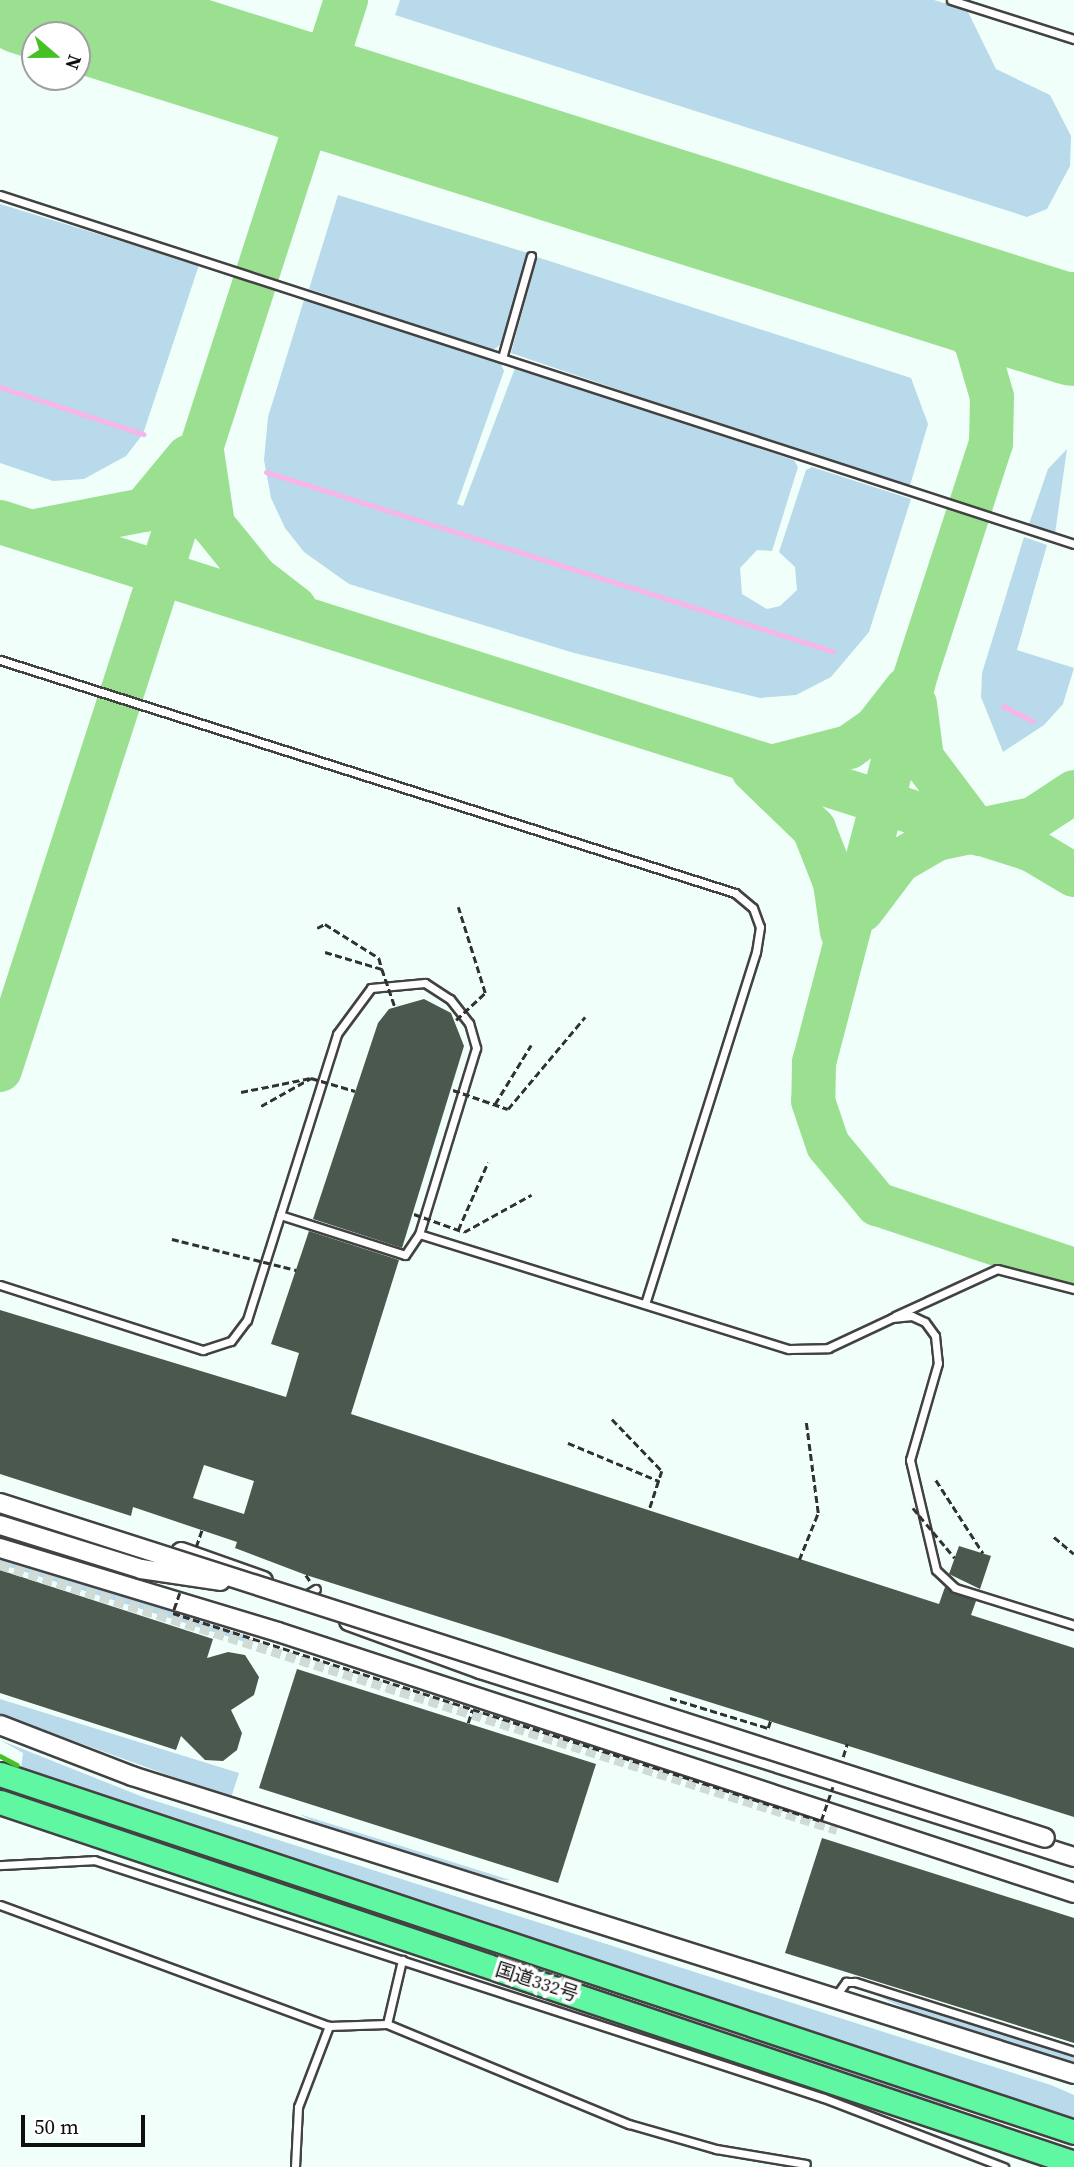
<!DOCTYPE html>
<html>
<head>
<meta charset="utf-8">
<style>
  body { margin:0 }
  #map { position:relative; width:1074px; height:2167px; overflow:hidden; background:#f1fffa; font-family:"Source Serif 4","Noto Sans JP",serif }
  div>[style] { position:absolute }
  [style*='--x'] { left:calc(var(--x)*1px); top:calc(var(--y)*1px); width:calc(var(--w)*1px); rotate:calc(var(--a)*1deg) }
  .green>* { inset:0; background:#b9daea }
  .stream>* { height:5px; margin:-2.5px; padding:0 2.5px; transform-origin:2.5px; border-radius:2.5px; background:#f7b5e9 }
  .taxiway>* { height:44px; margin:-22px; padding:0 22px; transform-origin:22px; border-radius:22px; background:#9be090 }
  .runway>* { height:110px; margin:-55px; padding:0 55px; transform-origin:55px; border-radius:55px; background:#9be090 }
  .building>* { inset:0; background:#4b584e }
  .pedestrian-tunnel>* { height:10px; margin-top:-5px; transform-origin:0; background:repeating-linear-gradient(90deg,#cfdbd7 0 10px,transparent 0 15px) }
  .path>* { height:2.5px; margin-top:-1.25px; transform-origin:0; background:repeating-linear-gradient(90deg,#313131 0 7px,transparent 0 10.5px) }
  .roads { filter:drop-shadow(2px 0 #424242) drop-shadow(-2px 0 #424242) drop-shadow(0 2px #424242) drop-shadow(0 -2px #424242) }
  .service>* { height:7px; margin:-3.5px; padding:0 3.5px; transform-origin:3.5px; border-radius:3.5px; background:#fff }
  .tertiary>* { height:18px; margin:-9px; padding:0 9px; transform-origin:9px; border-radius:9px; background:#fff }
  .trunk>* { height:23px; margin:-11.5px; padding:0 11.5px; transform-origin:11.5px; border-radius:11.5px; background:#5ff7a2 }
  .rail>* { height:5px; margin:-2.5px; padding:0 2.5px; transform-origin:2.5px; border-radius:2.5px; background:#45c125 }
  .path-bridge>* { height:2.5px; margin-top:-1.25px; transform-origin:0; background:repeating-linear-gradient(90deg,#313131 0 7px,transparent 0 10.5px) }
  .bridges { filter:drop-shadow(2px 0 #424242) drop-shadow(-2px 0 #424242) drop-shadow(0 2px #424242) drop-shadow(0 -2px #424242) }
  .tertiary-bridge>* { height:18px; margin:-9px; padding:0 9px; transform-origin:9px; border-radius:9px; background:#fff }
  span { translate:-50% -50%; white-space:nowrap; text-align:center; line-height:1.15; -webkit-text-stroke:7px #fff; paint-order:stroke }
  .street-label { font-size:19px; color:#0f0f0f }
  .north { position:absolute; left:21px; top:21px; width:70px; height:70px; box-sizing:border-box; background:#fff; border:2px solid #9f9f9f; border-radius:50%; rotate:110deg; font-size:19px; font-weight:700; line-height:28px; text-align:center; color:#0f0f0f }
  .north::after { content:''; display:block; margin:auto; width:24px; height:32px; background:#45c125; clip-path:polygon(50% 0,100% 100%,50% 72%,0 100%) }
  .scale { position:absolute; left:21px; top:2115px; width:124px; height:32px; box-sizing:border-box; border:4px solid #0f0f0f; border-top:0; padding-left:9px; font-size:21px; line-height:24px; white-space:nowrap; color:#0f0f0f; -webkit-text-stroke:5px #fff; paint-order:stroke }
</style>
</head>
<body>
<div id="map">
  <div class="green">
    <div style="clip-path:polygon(400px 0,934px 0,967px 10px,996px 69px,1050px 95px,1071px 136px,1070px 166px,1047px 209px,1027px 217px,395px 15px)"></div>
    <div style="clip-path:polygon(338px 195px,528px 253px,500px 345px,493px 350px,309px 289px)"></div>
    <div style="clip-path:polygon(0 204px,199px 265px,143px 434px,126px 456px,84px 479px,53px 481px,0 463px)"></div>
    <div style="clip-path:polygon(537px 257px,911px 378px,928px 424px,909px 489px,511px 353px)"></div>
    <div style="clip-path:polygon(304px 300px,500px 362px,504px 371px,457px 504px,463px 506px,515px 368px,794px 460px,798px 467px,772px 551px,757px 550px,740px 568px,742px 594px,767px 609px,780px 606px,797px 590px,795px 567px,779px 552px,806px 470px,812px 467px,911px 499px,869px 632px,831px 677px,796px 695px,760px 698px,574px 653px,349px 584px,304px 552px,285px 528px,271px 498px,264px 460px,268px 417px)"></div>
    <div style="clip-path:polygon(1067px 449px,1055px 534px,1028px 527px,1048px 469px)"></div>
    <div style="clip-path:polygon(1024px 537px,1047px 545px,1017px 650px,1074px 668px,1063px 704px,1044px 725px,1003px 752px,981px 697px,982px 673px)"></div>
    <div style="clip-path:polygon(0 1557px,250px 1637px,248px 1643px,0 1564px)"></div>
    <div style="clip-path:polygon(0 1699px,239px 1773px,231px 1798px,0 1714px)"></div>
    <div style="clip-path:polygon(0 1740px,143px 1797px,1051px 2085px,1074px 2095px,1074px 2119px,20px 1776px,23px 1753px)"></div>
    <div style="clip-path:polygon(0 1792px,778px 2048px,952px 2099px,949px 2107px,777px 2052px)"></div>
    <div style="clip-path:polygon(299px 1814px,510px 1880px,485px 1879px,326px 1828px)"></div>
    <div style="clip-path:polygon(847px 1982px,1074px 2054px,1074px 2065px,926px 2018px)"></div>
  </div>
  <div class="stream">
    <div style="--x:0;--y:387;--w:151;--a:18.2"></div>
    <div style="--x:266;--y:472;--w:594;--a:17.55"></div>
    <div style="--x:1003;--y:706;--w:33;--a:27"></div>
  </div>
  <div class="taxiway">
    <div style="--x:924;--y:284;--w:78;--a:48.1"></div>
    <div style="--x:976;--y:342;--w:57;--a:73.8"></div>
    <div style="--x:992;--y:397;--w:46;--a:91.2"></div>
    <div style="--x:991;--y:443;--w:243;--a:108"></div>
    <div style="--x:916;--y:674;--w:401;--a:104.7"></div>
    <div style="--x:814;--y:1062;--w:39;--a:91"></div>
    <div style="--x:813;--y:1101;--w:46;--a:71.2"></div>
    <div style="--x:828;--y:1145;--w:77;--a:50.3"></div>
    <div style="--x:877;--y:1204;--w:208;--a:18.5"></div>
    <div style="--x:1018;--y:314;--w:59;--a:-19.7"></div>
    <div style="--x:202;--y:451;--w:75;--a:81.5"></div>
    <div style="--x:213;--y:525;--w:68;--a:50.9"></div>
    <div style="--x:256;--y:578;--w:49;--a:37.6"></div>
    <div style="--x:0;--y:522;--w:1083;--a:17.63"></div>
    <div style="--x:1032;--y:850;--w:49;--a:30.8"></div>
    <div style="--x:40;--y:530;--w:106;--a:-10.9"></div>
    <div style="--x:144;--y:510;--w:69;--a:-50.3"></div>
    <div style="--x:915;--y:704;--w:54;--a:82.6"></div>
    <div style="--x:922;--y:758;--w:95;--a:53.1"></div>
    <div style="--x:771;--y:767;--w:81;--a:-14.4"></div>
    <div style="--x:849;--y:747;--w:32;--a:-35"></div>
    <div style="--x:875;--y:729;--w:52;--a:-52"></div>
    <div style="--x:753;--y:770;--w:85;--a:44"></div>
    <div style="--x:814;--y:829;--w:58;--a:68.7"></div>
    <div style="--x:835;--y:883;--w:49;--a:81.9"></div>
    <div style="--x:862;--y:910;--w:61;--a:-52.9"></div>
    <div style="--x:899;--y:861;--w:44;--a:-30.1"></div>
    <div style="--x:937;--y:839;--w:98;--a:-11.8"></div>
    <div style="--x:1033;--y:819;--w:49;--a:-33.4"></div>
    <div style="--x:0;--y:1070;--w:1125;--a:-72.08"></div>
  </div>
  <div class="runway">
    <div style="--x:27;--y:0;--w:1098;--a:17.54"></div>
  </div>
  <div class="building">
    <div style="clip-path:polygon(424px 999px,451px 1013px,464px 1046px,402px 1248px,313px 1219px,378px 1023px,389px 1009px)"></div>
    <div style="clip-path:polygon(evenodd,309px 1231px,399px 1260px,351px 1414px,939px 1604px,945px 1587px,976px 1601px,971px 1615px,1074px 1648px,1074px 1817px,306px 1575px,235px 1548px,237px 1542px,133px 1507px,131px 1516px,0 1474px,0 1310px,286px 1397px,299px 1353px,271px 1344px,309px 1231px,204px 1465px,254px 1481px,244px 1514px,193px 1498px,204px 1465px)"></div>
    <div style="clip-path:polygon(959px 1546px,991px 1556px,980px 1589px,949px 1574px)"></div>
    <div style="clip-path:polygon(0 1570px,213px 1639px,207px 1658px,228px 1652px,245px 1655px,259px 1677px,254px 1695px,231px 1710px,242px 1733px,237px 1750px,223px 1761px,205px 1760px,181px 1736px,176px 1750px,0 1693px)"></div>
    <div style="clip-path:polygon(297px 1669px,596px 1764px,558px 1883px,259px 1788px)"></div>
    <div style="clip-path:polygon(822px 1838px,1074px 1918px,1074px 2043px,785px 1953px)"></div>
  </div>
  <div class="pedestrian-tunnel">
    <div style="--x:0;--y:1565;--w:878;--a:17.57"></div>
  </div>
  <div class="path">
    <div style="--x:317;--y:928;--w:9;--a:-27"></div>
    <div style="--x:325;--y:924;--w:64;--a:32.2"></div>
    <div style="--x:379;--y:958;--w:11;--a:75"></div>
    <div style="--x:241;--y:1092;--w:71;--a:-11.3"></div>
    <div style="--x:495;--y:1104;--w:69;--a:-58.6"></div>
    <div style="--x:458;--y:1230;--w:74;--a:-66.2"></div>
    <div style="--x:612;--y:1419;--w:72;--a:46.1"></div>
    <div style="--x:662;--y:1471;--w:39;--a:108"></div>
    <div style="--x:568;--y:1443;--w:99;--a:22.7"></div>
    <div style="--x:936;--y:1480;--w:87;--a:57.2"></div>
    <div style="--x:1054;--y:1537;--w:26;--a:40"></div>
    <div style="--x:799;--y:1560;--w:51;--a:-68"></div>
    <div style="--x:818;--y:1513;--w:92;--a:-97.5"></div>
    <div style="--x:306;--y:1575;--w:7;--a:56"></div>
    <div style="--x:670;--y:1698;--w:102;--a:17"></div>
    <div style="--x:768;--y:1728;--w:9;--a:-72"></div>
  </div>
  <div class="roads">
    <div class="service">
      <div style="--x:951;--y:0;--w:129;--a:17.6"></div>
      <div style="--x:0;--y:195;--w:1129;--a:18"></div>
      <div style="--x:502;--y:358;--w:106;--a:-74.1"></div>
      <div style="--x:0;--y:660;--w:771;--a:17.59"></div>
      <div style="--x:735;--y:893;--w:23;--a:40"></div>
      <div style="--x:753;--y:908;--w:20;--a:70"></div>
      <div style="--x:760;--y:927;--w:25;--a:99"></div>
      <div style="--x:756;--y:952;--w:369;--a:107.5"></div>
      <div style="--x:280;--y:1215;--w:131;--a:17.7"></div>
      <div style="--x:405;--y:1255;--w:25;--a:-56"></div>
      <div style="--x:0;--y:1285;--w:213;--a:17.8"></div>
      <div style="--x:203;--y:1350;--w:29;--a:-18"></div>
      <div style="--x:231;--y:1341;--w:26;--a:-53"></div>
      <div style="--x:247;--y:1320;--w:300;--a:-72.5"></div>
      <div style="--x:337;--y:1034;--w:57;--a:-53.5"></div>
      <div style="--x:371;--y:988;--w:54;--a:-5.3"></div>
      <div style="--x:425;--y:983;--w:30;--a:33"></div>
      <div style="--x:450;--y:999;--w:31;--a:52"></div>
      <div style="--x:469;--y:1023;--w:26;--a:74"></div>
      <div style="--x:476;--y:1048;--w:195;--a:107"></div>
      <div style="--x:419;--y:1234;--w:387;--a:17.3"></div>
      <div style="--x:789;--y:1349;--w:39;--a:-1"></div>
      <div style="--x:828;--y:1348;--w:71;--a:-25.1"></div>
      <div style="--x:892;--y:1318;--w:20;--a:-6"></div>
      <div style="--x:912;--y:1316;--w:14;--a:25"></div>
      <div style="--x:925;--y:1322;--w:17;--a:54"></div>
      <div style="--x:935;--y:1336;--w:27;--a:84"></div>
      <div style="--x:938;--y:1363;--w:101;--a:106.1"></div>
      <div style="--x:910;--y:1460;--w:113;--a:76.7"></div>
      <div style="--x:936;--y:1570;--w:26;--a:43"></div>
      <div style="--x:955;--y:1588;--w:125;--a:17.3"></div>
      <div style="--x:895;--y:1316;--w:112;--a:-24.7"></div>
      <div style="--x:997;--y:1269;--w:80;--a:14.6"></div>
      <div style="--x:303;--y:1597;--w:15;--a:-32"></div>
      <div style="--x:0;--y:1865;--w:94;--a:-3"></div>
      <div style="--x:94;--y:1860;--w:768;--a:18.06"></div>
      <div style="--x:824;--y:2098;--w:193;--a:21"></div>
      <div style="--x:0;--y:1905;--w:351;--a:20.2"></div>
      <div style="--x:329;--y:2026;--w:58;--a:-2"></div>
      <div style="--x:387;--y:2024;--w:262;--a:22.5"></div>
      <div style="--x:629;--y:2124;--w:91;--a:16"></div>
      <div style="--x:716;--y:2149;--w:91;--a:9.5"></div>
      <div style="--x:835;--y:1997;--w:19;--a:-54"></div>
      <div style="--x:846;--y:1982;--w:9;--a:0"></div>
      <div style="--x:855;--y:1982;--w:230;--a:17.5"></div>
      <div style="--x:387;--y:2024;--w:66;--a:-76.8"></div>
      <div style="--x:295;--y:2167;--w:60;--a:-87.1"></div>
      <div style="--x:298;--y:2107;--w:87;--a:-69.1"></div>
    </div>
    <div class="tertiary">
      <div style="--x:0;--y:1548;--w:290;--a:16.8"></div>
      <div style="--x:278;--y:1632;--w:838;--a:18.15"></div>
      <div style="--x:181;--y:1552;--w:87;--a:19.5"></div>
      <div style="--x:349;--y:1621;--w:140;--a:20.1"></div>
      <div style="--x:480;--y:1669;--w:623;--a:17.56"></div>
      <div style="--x:0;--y:1725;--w:142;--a:21.1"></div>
      <div style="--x:132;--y:1776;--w:988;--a:17.55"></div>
    </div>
    <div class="trunk">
      <div style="--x:0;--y:1774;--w:1132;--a:18.43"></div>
      <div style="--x:0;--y:1802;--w:1133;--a:18.58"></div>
    </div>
  </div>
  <div class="rail">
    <div style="--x:0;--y:1756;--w:19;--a:28"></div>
  </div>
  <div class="path-bridge">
    <div style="--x:325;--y:952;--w:59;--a:16.6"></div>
    <div style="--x:382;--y:969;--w:39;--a:71"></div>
    <div style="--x:456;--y:1020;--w:40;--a:-43"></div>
    <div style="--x:485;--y:993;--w:90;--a:-107.4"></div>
    <div style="--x:453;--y:1090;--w:58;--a:19.1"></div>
    <div style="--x:508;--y:1109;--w:120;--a:-50.1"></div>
    <div style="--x:261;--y:1106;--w:57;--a:-29.2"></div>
    <div style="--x:311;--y:1078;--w:46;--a:16.5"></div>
    <div style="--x:414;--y:1214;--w:53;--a:19.8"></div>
    <div style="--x:464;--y:1232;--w:77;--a:-28.9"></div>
    <div style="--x:172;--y:1239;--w:128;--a:14"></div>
    <div style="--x:913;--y:1508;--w:65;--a:50"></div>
    <div style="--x:196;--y:1547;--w:18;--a:-71"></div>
    <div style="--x:180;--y:1593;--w:21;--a:109"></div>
    <div style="--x:173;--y:1613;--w:681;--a:17.8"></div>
    <div style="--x:821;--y:1821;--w:36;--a:-71"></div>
    <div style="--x:468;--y:1723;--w:14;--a:-73"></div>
    <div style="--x:843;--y:1757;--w:14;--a:-73"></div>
  </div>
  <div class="bridges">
    <div class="tertiary-bridge">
      <div style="--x:0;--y:1503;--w:1097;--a:17.77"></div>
      <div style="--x:0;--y:1525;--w:148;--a:17.3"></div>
      <div style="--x:141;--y:1569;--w:80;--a:8.6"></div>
    </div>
  </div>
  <div class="street-label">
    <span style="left:537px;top:1982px;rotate:18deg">国道332号</span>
  </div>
  <div class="north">N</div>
  <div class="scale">50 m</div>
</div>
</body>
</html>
